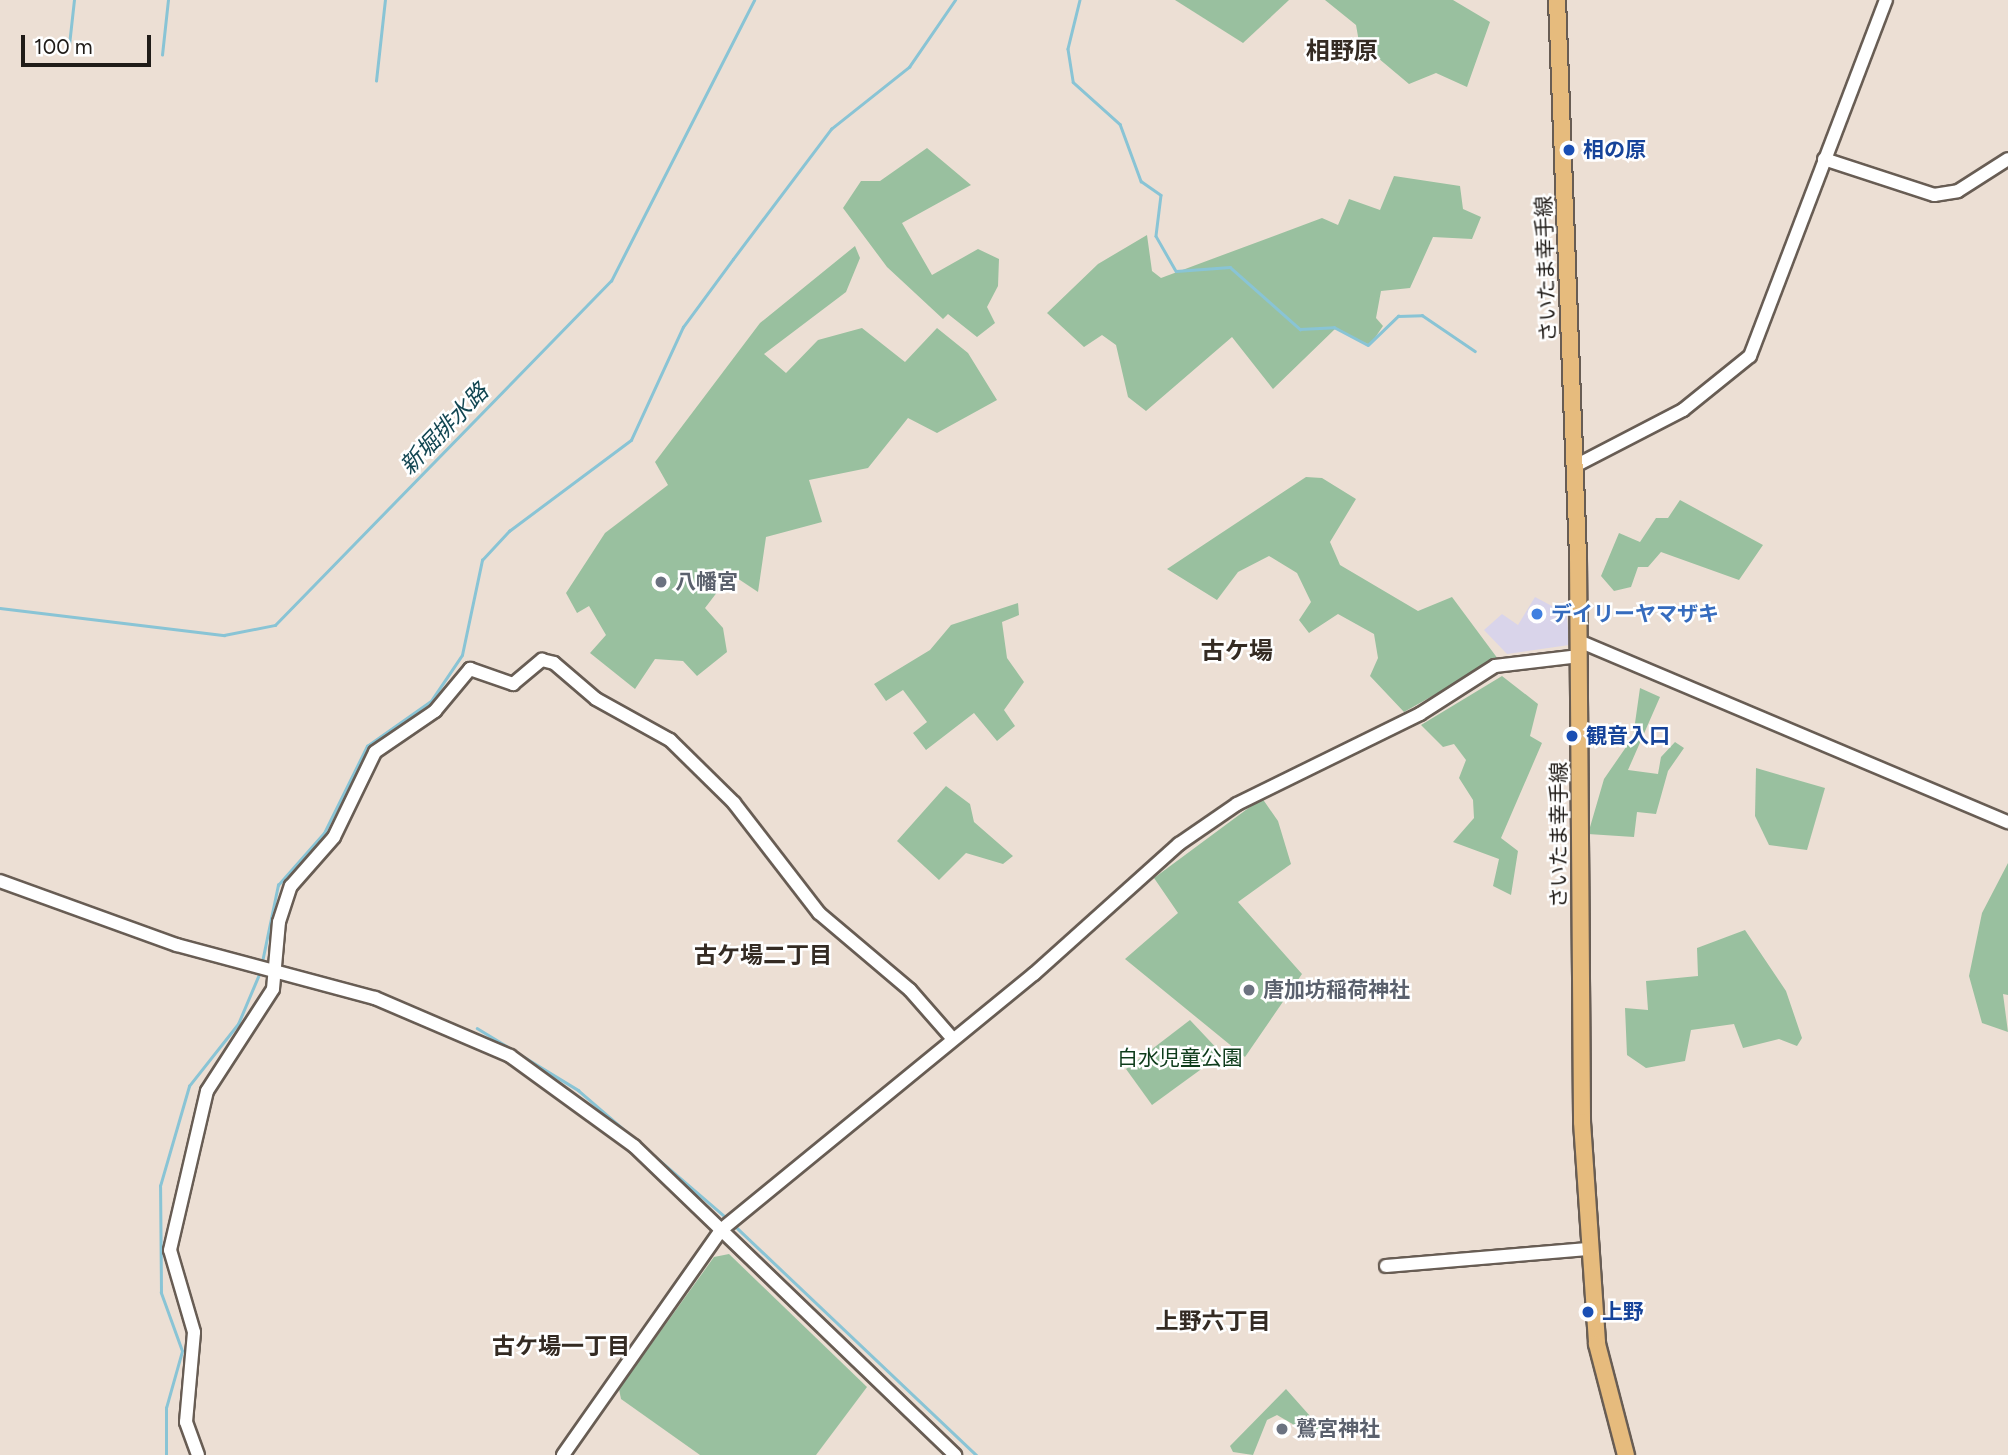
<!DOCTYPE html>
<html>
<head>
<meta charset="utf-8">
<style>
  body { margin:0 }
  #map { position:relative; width:2008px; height:1455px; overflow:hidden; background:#ecdfd4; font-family:Figtree,"Noto Sans JP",sans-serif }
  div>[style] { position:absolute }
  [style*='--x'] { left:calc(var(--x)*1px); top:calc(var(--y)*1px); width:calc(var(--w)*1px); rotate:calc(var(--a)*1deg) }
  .commercial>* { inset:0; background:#d9d4ea }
  .green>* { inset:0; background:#99c09f }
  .stream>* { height:2.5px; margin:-1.25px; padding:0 1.25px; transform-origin:1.25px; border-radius:1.25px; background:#89c4d5 }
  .roads { filter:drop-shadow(2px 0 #685d54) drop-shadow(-2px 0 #685d54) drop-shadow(0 2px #685d54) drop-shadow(0 -2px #685d54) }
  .tertiary>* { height:12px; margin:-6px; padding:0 6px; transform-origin:6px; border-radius:6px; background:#fff }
  .primary>* { height:16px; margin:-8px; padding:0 8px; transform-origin:8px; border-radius:8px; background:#e6bb7d }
  .dots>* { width:19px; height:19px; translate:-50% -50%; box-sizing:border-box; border:4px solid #fff; border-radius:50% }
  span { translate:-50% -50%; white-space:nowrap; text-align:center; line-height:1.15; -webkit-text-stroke:5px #fff; paint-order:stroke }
  .transit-label { font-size:21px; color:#164399; font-weight:700 }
  .left { translate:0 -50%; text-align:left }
  .street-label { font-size:21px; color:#201c18 }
  .worship-label { font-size:21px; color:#5b616d; font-weight:700 }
  .shop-label { font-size:21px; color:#366cbe; font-weight:700 }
  .park-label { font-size:21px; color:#0e3c1b }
  .water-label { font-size:23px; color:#124652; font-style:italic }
  .neighbourhood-label { font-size:23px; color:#342b23; font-weight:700 }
  .quarter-label { font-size:24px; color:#342b23; font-weight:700 }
  .scale { position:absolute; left:21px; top:35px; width:130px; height:32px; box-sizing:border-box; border:4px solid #201c18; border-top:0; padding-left:9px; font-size:21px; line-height:24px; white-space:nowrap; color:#201c18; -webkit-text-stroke:5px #fff; paint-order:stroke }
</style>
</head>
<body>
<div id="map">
  <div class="commercial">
    <div style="clip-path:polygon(1535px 597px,1567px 614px,1569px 645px,1507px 654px,1484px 630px,1502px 614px,1518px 625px)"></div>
  </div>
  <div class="green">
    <div style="clip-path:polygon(1175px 0,1289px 0,1243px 43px)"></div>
    <div style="clip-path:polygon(1325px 0,1453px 0,1490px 22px,1467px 87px,1436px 73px,1409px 84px,1359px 42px,1356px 25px)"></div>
    <div style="clip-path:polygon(927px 148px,971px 185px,902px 223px,932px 275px,978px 249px,999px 259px,998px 286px,987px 307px,995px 323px,977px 337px,948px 314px,943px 319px,887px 267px,843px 208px,861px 181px,880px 181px)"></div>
    <div style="clip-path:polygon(1394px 176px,1460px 186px,1463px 209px,1481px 217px,1472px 239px,1433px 237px,1410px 288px,1381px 291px,1376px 318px,1383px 326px,1370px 345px,1335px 329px,1273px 389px,1232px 337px,1146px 411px,1128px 397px,1116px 345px,1102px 335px,1084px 347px,1047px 313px,1098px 264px,1147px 235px,1152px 271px,1161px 278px,1322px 218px,1338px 225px,1349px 199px,1380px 210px)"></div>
    <div style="clip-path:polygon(855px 246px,860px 258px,846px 292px,764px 354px,786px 373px,818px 340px,862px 328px,905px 362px,937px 328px,968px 353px,997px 400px,937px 433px,908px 418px,868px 468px,809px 480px,822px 522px,766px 537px,758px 592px,731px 574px,705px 608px,723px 628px,727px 652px,697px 676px,683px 661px,655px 659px,635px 689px,590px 653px,606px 635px,589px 606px,577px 613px,566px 593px,605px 533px,668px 485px,655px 462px,760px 323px)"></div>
    <div style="clip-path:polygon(1306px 477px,1322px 478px,1356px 499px,1330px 542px,1340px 565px,1418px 611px,1452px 597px,1498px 659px,1404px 712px,1370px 676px,1378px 658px,1374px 634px,1338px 614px,1309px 633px,1299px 620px,1311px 602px,1297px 573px,1269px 556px,1238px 572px,1217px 600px,1167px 569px)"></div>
    <div style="clip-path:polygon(1680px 500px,1763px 545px,1739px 580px,1661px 552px,1648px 567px,1638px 567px,1631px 587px,1614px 591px,1601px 576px,1619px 533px,1640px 542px,1656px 518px,1668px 518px)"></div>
    <div style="clip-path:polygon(1018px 603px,1019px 615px,1002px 622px,1007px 658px,1024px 682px,1004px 710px,1015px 726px,997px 741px,974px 713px,926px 750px,913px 733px,927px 722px,903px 690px,886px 701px,874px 684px,930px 650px,951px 625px)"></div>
    <div style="clip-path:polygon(1502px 676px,1538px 704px,1530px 736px,1542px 743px,1501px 838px,1518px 851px,1511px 895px,1493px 886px,1499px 859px,1453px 842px,1474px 818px,1473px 800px,1459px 778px,1466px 760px,1454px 744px,1443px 747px,1421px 725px)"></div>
    <div style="clip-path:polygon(1640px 688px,1660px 697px,1628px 770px,1658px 774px,1661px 757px,1675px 742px,1684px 748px,1668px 771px,1656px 814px,1637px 812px,1634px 837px,1588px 834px,1604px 779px,1633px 737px)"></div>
    <div style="clip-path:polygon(1756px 768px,1825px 788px,1807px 850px,1769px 845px,1755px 816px)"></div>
    <div style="clip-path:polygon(946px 786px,970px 804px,974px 822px,1013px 856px,1003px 864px,966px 853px,939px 880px,897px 841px)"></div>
    <div style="clip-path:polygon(1262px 798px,1278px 821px,1291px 864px,1238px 902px,1302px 974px,1245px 1057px,1125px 959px,1178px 913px,1154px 878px)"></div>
    <div style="clip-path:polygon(2008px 863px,2008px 995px,2003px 994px,2008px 1032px,1982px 1023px,1969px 976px,1982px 913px)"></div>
    <div style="clip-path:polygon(1745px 930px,1786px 991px,1802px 1038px,1797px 1046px,1779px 1039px,1743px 1048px,1734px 1024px,1691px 1030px,1685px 1061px,1646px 1068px,1627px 1055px,1625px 1008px,1648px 1010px,1646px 981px,1698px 976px,1697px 948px)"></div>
    <div style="clip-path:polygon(1190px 1020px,1222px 1054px,1152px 1105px,1126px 1069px)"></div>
    <div style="clip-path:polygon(729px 1254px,867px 1387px,816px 1455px,700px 1455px,621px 1399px,619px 1389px,714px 1257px)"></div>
    <div style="clip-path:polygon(1286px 1389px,1326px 1434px,1308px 1433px,1277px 1415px,1267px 1420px,1253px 1455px,1233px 1452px,1230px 1446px)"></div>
  </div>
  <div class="stream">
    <div style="--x:1080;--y:0;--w:50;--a:103.8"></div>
    <div style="--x:1068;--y:49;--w:33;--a:81"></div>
    <div style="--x:1073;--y:82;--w:63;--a:41.8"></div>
    <div style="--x:1120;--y:124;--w:61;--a:69.8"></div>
    <div style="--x:1141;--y:181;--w:24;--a:35"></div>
    <div style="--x:1161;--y:195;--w:41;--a:97"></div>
    <div style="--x:1156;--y:236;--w:40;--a:60.3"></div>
    <div style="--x:1176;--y:271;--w:54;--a:-4.2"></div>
    <div style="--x:1230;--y:267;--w:94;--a:41.5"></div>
    <div style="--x:1300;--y:329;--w:34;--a:-3"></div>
    <div style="--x:1334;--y:327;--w:38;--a:28"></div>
    <div style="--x:1368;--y:345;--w:42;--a:-44"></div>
    <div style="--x:1398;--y:316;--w:24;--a:-2"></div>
    <div style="--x:1422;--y:315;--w:64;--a:34.2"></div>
    <div style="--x:69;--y:45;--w:45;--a:-83.7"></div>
    <div style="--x:162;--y:55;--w:55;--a:-83.8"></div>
    <div style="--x:376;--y:81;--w:81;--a:-83.7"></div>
    <div style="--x:0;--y:608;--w:226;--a:6.9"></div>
    <div style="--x:224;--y:635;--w:52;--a:-11.1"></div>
    <div style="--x:275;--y:625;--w:481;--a:-45.7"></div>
    <div style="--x:611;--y:281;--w:315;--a:-63"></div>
    <div style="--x:262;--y:962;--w:79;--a:-78.3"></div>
    <div style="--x:278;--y:885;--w:69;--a:-48.5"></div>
    <div style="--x:324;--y:833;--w:97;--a:-63.7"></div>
    <div style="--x:367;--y:746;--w:78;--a:-35.1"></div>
    <div style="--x:431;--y:701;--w:55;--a:-56"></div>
    <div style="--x:462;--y:655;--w:97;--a:-78.1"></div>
    <div style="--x:482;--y:560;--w:40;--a:-47"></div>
    <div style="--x:509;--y:531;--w:152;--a:-36.7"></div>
    <div style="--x:631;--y:440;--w:124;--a:-65.3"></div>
    <div style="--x:683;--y:327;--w:84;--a:-53.7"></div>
    <div style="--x:733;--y:259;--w:163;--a:-53"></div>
    <div style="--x:831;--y:129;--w:100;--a:-38.5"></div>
    <div style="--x:909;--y:67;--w:81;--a:-55.5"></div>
    <div style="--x:477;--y:1028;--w:119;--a:31.5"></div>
    <div style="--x:578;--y:1090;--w:199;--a:40.7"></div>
    <div style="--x:734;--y:1225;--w:334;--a:43.5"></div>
    <div style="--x:166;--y:1455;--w:47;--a:-90"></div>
    <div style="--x:166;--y:1408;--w:59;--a:-74.3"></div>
    <div style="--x:182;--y:1351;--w:62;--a:-109.9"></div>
    <div style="--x:161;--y:1293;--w:107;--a:-90.5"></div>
    <div style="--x:160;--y:1186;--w:104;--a:-73.8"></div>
    <div style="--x:189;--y:1086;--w:79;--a:-51.7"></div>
    <div style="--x:238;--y:1024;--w:56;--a:-67.1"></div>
  </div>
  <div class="roads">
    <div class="tertiary">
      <div style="--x:1824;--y:159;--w:116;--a:18.1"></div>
      <div style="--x:1934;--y:195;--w:24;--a:-9"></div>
      <div style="--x:1958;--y:191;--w:59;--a:-32.6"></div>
      <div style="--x:1575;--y:466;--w:122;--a:-27.4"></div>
      <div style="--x:1683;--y:410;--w:86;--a:-38.9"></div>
      <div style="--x:1750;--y:356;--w:381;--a:-69.1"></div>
      <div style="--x:1579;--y:641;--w:466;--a:22.9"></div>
      <div style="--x:0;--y:881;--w:188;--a:19.9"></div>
      <div style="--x:177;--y:945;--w:205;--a:15"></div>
      <div style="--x:375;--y:998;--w:147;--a:23.2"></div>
      <div style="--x:510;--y:1056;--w:153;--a:36"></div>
      <div style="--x:634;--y:1146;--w:446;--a:43.9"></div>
      <div style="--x:1386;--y:1266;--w:205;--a:-4.8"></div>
      <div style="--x:198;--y:1455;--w:35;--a:-110"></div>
      <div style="--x:186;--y:1422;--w:90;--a:-84.9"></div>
      <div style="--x:194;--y:1332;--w:85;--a:-106.3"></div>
      <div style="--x:170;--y:1250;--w:163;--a:-76.9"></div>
      <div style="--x:207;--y:1091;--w:121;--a:-57.1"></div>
      <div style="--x:273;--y:989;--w:67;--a:-84.9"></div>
      <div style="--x:279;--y:922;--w:38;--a:-72"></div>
      <div style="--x:291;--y:886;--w:65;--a:-48.7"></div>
      <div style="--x:334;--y:837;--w:94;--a:-64.2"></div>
      <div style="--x:375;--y:752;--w:73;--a:-34.3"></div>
      <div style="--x:435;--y:711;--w:55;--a:-50.2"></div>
      <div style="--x:470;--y:669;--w:46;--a:19.2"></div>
      <div style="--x:513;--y:684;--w:38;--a:-40"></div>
      <div style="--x:542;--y:660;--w:12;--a:14"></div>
      <div style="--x:554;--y:663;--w:55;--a:40.6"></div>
      <div style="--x:596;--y:699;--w:85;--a:29"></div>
      <div style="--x:670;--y:740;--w:90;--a:44.5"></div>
      <div style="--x:734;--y:803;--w:139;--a:52.3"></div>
      <div style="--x:819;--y:913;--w:119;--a:40.2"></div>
      <div style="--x:910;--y:990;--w:64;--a:48.8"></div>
      <div style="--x:563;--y:1455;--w:275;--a:-54.9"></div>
      <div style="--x:721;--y:1230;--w:404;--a:-39.3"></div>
      <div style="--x:1034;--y:974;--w:195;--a:-41.9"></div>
      <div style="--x:1179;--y:844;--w:70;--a:-34.6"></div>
      <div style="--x:1237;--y:804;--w:204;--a:-26.2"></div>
      <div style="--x:1420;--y:714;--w:89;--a:-32.6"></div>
      <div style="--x:1495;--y:666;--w:85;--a:-6.8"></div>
    </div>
    <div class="primary">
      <div style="--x:1557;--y:0;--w:558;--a:87.84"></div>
      <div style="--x:1578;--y:558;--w:564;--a:89.59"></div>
      <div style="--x:1582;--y:1122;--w:223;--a:86.1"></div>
      <div style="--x:1597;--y:1344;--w:115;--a:75.4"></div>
    </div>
  </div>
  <div class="dots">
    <div style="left:1569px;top:150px;background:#1a4fb4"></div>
    <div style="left:661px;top:582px;background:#6b7280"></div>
    <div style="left:1537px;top:614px;background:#3f7fe0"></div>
    <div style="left:1572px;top:736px;background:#1a4fb4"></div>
    <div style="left:1249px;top:990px;background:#6b7280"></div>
    <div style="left:1588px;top:1312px;background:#1a4fb4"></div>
    <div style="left:1282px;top:1429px;background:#6b7280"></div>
  </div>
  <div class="transit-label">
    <span class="left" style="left:1583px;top:150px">相の原</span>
    <span class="left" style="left:1586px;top:736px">観音入口</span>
    <span class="left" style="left:1602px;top:1312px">上野</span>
  </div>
  <div class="street-label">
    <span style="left:1546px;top:269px;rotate:-92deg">さいたま幸手線</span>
    <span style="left:1559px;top:835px;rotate:-90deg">さいたま幸手線</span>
  </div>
  <div class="worship-label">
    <span class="left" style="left:675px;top:582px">八幡宮</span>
    <span class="left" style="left:1263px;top:990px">唐加坊稲荷神社</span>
    <span class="left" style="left:1296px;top:1429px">鷲宮神社</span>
  </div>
  <div class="shop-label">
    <span class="left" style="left:1551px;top:614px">デイリーヤマザキ</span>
  </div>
  <div class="park-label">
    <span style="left:1180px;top:1058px">白水児童公園</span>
  </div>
  <div class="water-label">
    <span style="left:444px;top:429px;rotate:-46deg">新堀排水路</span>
  </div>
  <div class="neighbourhood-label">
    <span style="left:763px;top:955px">古ケ場二丁目</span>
    <span style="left:1213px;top:1321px">上野六丁目</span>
    <span style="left:561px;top:1346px">古ケ場一丁目</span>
  </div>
  <div class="quarter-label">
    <span style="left:1342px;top:51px">相野原</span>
    <span style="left:1237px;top:651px">古ケ場</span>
  </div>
  <div class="scale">100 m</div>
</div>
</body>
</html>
